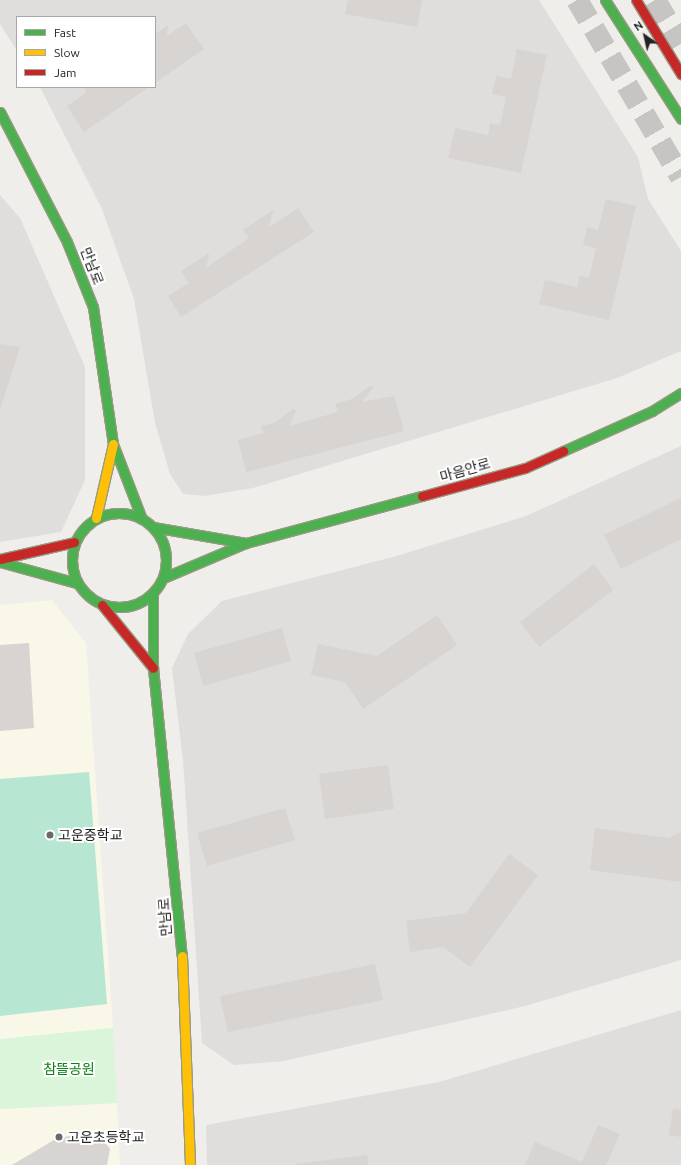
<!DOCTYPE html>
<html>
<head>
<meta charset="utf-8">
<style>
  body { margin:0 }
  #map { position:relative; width:681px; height:1165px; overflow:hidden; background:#f0eeeb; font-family:Ubuntu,"Noto Sans KR",sans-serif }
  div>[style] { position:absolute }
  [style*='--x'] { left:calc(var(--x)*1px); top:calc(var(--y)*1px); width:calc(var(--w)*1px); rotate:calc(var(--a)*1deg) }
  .residential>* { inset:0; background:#dfdedc }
  .education>* { inset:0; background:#f8f7e8 }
  .park>* { inset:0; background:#daf5da }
  .pitch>* { inset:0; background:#b7e6d2 }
  .building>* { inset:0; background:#d7d4d2 }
  .highway-tunnel>* { height:22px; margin-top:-11px; transform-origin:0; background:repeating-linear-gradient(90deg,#c7c5c3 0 22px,transparent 0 33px) }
  .roads { filter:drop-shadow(1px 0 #999a82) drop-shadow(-1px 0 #999a82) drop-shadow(0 1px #999a82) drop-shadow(0 -1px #999a82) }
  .fast>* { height:9px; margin:-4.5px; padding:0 4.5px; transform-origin:4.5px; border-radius:4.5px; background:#4caf50 }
  .fast>.ring { margin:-4.5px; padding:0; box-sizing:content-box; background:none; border:9px solid #4caf50; border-radius:50% }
  .slow>* { height:9px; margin:-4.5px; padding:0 4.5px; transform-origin:4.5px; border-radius:4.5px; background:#ffc107 }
  .jam>* { height:9px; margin:-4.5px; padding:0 4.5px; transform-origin:4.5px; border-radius:4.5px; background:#c62828 }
  .dots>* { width:11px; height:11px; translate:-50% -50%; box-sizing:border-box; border:2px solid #fff; border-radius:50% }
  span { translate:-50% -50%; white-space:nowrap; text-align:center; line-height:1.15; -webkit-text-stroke:4px #fff; paint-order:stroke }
  .street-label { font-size:14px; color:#222 }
  .poi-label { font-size:14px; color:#222 }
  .left { translate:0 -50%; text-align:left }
  .park-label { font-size:14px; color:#0c8416 }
  .legend { position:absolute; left:16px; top:16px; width:140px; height:72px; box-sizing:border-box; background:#fff; border:1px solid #a7a7a7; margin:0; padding:5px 7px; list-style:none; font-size:12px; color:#222 }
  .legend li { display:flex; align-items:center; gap:8px; height:20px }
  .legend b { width:20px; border:1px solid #a7a7a7 }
  .north { position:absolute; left:625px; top:16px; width:40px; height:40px; -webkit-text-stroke:3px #fff; paint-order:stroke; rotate:326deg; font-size:11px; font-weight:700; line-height:16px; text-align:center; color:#222 }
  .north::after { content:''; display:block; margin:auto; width:14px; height:18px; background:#222; clip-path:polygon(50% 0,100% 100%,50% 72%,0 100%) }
</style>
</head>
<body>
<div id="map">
  <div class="residential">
    <div style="clip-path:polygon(0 0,539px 0,638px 157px,648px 199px,681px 251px,681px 351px,617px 378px,253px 488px,205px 496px,183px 494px,170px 474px,155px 423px,134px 299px,102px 209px,40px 87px,155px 87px,155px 17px,17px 17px,17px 51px,0 24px)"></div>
    <div style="clip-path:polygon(0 195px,20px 218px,85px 367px,85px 480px,61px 532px,0 542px)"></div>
    <div style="clip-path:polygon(681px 446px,681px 960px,525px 1006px,284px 1061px,234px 1065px,202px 1043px,183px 761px,172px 668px,188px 634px,222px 601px,393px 557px,526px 516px)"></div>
    <div style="clip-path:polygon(681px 1010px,681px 1165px,207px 1165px,206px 1125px,439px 1082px)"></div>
  </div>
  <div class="education">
    <div style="clip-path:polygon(52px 600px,86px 643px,113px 1028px,0 1039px,0 605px)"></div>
    <div style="clip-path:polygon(117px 1103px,120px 1165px,0 1165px,0 1109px)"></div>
  </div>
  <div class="park">
    <div style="clip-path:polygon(113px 1028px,117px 1103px,0 1109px,0 1039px)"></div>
  </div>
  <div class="pitch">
    <div style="clip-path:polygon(89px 772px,107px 1004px,0 1016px,0 779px)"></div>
  </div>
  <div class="building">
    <div style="clip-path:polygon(348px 0,422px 0,417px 27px,345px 14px)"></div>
    <div style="clip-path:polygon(186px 23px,204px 49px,155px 83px,155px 34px,168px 25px,167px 36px)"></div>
    <div style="clip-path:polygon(517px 49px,547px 55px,521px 173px,448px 158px,455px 128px,488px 135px,490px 123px,500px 125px,506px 97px,492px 94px,496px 76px,511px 79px)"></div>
    <div style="clip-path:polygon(84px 87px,149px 87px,84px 132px,67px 106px,87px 92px)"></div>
    <div style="clip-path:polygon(606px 199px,636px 206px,609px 320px,539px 304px,545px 280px,577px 287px,580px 275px,589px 278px,596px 248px,583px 245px,587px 227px,598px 230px)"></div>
    <div style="clip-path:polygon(298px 208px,314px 232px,181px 317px,168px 296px,189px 283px,181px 271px,209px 253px,206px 268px,249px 238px,243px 230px,274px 209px,268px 228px)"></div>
    <div style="clip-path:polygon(0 344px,20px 347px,0 410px)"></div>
    <div style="clip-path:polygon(370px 386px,374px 387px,362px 402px,394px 396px,404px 431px,246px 472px,238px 440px,263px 433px,261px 426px,274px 423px,293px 409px,296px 410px,289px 426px,338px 412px,335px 404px,352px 399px)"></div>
    <div style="clip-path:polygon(681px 498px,681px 539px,621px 569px,604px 535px)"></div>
    <div style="clip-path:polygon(594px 564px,613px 590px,539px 647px,520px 622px)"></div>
    <div style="clip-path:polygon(437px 615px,457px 645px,363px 709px,345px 682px,311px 675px,318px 644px,377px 656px)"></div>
    <div style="clip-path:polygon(282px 628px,291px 661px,203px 686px,194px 653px)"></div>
    <div style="clip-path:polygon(29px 643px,34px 728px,0 731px,0 645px)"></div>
    <div style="clip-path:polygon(388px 765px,394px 809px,325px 819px,319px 774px)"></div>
    <div style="clip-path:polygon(285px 808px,295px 840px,207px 866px,197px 833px)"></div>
    <div style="clip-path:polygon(595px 828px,668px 838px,681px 832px,681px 882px,590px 870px)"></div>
    <div style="clip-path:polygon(509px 854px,538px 875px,470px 967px,443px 947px,410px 952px,406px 921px,466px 913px)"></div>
    <div style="clip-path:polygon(375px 964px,383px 1000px,228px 1032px,220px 996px)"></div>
    <div style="clip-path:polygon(673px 1108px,681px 1110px,681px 1137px,669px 1135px)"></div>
    <div style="clip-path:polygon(598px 1125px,620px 1134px,606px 1165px,525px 1165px,535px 1142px,582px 1162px)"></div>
    <div style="clip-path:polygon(84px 1132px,100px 1136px,110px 1149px,107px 1165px,12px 1165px,54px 1140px)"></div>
    <div style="clip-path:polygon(367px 1155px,368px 1165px,296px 1165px,296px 1164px)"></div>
  </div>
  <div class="highway-tunnel">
    <div style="--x:577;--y:0;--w:205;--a:59.6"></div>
    <div style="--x:655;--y:0;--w:51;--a:59.4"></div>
  </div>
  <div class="roads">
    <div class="fast">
      <div style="--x:605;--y:0;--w:141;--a:57.4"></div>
      <div style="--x:0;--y:112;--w:146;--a:62.7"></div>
      <div style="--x:67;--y:242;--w:70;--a:68.2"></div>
      <div style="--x:93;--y:307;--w:138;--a:81.7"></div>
      <div style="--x:113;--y:444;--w:80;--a:68.9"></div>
      <div style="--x:563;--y:451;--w:98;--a:-24.2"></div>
      <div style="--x:652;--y:411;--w:34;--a:-32"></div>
      <div class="ring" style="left:72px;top:513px;width:85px;height:85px"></div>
      <div style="--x:153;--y:527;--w:94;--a:9.8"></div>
      <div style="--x:0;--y:562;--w:80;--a:15.3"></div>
      <div style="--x:163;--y:578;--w:90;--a:-22.9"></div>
      <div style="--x:246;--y:543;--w:182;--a:-15"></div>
      <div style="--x:153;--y:593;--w:75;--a:90"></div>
      <div style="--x:153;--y:668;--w:289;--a:84.3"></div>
    </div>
    <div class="slow">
      <div style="--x:96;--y:518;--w:76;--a:-77.1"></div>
      <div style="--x:182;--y:956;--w:209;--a:87.8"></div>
    </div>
    <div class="jam">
      <div style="--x:636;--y:0;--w:87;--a:58.7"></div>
      <div style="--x:422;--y:496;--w:107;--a:-15.2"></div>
      <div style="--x:525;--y:468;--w:42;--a:-24.1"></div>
      <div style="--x:0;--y:559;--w:76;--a:-12.9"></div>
      <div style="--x:102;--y:605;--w:81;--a:51"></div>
    </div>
  </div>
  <div class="dots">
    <div style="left:50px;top:835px;background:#6a6968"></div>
    <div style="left:59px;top:1137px;background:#6a6968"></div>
  </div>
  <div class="street-label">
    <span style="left:92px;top:266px;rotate:69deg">만남로</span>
    <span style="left:465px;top:470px;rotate:-16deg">마음안로</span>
    <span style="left:165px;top:917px;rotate:-94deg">만남로</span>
  </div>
  <div class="poi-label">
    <span class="left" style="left:58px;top:835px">고운중학교</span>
    <span class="left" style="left:67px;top:1137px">고운초등학교</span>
  </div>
  <div class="park-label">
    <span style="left:69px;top:1069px">참뜰공원</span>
  </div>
  <ul class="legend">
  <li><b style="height:5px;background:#4caf50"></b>Fast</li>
  <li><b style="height:5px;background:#ffc107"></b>Slow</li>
  <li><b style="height:5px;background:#c62828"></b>Jam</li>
  </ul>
  <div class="north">N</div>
</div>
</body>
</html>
